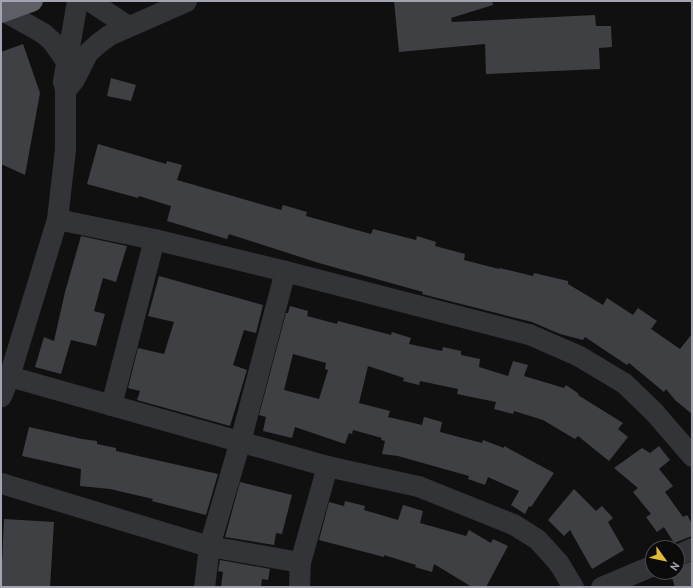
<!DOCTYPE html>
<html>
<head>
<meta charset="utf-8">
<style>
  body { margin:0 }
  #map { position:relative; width:693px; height:588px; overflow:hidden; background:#101011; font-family:Overpass,sans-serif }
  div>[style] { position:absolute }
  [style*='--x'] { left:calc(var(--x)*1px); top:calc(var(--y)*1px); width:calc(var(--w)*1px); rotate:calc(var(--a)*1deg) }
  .building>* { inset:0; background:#3f4044 }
  .minor>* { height:21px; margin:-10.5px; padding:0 10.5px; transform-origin:10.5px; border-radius:10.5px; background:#333438 }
  .highway>* { height:22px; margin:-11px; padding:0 11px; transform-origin:11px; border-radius:11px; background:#5e5f66 }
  span { translate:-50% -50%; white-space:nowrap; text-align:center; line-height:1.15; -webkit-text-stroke:3.5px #0b0b0c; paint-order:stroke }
  .frame { position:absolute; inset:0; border:2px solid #a2a5b1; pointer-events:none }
  .north { position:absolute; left:645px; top:540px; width:40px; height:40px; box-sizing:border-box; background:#0b0b0c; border:1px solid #47494e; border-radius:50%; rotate:123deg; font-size:11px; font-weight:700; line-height:16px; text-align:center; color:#a2a5b1 }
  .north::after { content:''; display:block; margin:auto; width:14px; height:18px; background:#e3b936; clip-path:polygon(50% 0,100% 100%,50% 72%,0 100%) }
</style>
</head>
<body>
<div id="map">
  <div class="building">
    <div style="clip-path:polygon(394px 1px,492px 1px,493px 5px,451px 18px,452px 22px,595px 15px,596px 26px,611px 26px,612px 47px,599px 48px,600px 69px,486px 74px,485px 44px,399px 52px)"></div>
    <div style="clip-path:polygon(23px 44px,40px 93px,25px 175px,1px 164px,1px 52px)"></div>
    <div style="clip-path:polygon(111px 78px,136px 85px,131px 101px,107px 96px)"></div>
    <div style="clip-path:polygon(98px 144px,166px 164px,167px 161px,182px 165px,177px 180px,281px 210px,283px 205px,307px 212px,306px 216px,371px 234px,373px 229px,416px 240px,417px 236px,436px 242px,435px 246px,465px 254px,464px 260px,499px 269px,499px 268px,533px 276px,534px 273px,568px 281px,568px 284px,603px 305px,607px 298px,633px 315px,638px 308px,657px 321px,651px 329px,680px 349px,692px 334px,692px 414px,675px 400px,666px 389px,664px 392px,629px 363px,627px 365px,585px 337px,583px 340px,560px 334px,532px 322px,422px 294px,423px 292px,319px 263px,229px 234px,227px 239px,167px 221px,171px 206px,139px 196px,138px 198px,87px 184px)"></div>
    <div style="clip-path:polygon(81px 236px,127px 246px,116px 282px,103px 278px,94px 311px,105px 314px,96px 346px,71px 340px,61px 374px,35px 367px,44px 337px,54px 341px,65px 292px)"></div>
    <div style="clip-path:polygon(159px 276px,263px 305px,256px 333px,244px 330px,233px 365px,247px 370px,230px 426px,137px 400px,140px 391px,128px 388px,138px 348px,164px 354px,174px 322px,148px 316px)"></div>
    <div style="clip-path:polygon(evenodd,290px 306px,308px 311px,307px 316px,337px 324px,338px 321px,391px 335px,392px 332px,411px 338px,409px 344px,442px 351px,443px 347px,461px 351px,461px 355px,480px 359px,479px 367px,508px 376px,513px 361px,528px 365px,524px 376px,564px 388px,566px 385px,579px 394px,578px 395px,623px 423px,618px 429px,628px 437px,609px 461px,578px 436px,575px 439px,543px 420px,514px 411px,513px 414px,494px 409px,496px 402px,457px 394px,458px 389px,420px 381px,419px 385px,403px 381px,404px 378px,368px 366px,359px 403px,390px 411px,388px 417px,422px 425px,424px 417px,442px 422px,440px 432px,482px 443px,483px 440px,504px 448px,504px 446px,554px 473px,531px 507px,529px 506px,525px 514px,511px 505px,519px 491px,488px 477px,485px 485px,468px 479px,469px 476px,398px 456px,382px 454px,385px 441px,381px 440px,382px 438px,353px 430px,352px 434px,349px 433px,345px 444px,295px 427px,292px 438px,263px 431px,266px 417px,259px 415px,286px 313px,288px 313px,290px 306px,293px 354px,326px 363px,325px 369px,328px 370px,319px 399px,284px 390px,293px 354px)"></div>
    <div style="clip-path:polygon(29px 427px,82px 439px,97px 441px,97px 444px,116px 448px,116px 451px,218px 474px,206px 515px,152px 501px,153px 499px,110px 489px,80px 486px,81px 469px,22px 456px)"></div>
    <div style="clip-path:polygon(659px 446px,670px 460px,659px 469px,673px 486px,665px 492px,683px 517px,687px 515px,692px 524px,692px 536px,674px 543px,664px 527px,657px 532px,646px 517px,651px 514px,633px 492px,638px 488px,614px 468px,642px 448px,650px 453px)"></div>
    <div style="clip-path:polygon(240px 482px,292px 495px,282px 534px,276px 533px,274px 545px,225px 537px)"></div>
    <div style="clip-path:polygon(574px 489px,596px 511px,602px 506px,613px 518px,608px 522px,624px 550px,592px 569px,570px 530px,564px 536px,548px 520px)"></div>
    <div style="clip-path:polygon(345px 501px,365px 506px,364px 510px,398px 520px,403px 505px,423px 511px,420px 523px,466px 536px,469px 530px,491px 543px,493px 539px,508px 546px,486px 587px,472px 587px,434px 564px,432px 572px,415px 567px,416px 565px,384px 555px,384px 557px,319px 540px,329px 502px,344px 506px)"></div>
    <div style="clip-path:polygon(4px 519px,54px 522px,50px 587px,1px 587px)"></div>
    <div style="clip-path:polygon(220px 560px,270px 569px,268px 580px,262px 579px,261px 587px,221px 587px,223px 572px,218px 571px)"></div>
    <div style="clip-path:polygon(692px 561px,692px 587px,675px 587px,670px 572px,677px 572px,677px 567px)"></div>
  </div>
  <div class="minor">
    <div style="--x:90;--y:1;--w:45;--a:33.3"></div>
    <div style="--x:4;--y:11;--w:45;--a:29.4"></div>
    <div style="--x:43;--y:33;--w:12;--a:42"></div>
    <div style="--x:52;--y:41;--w:24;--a:55"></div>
    <div style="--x:66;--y:89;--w:13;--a:-51"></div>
    <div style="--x:74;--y:79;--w:29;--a:-63"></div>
    <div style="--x:87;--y:53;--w:15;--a:-42"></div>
    <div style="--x:98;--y:43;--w:14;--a:-36"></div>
    <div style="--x:109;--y:35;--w:84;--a:-23.8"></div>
    <div style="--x:57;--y:219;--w:99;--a:11.7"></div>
    <div style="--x:154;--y:239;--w:135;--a:13.7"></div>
    <div style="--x:285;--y:271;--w:252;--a:14.5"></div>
    <div style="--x:529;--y:334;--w:55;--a:23.7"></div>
    <div style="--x:579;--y:356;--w:52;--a:31"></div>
    <div style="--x:624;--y:383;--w:42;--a:44"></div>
    <div style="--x:654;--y:412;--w:58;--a:49.2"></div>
    <div style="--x:9;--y:376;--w:330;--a:15.8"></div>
    <div style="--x:327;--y:466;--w:93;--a:12.4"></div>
    <div style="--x:418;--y:486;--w:102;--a:21.8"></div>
    <div style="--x:513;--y:524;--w:28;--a:32"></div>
    <div style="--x:537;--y:539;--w:31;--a:48"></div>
    <div style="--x:558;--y:562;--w:29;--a:59"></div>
    <div style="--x:1;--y:396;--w:22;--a:-68"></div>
    <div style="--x:9;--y:376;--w:164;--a:-73"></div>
    <div style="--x:57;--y:219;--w:70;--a:-83.5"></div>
    <div style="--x:65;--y:149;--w:60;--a:-90"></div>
    <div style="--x:65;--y:89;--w:8;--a:-104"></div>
    <div style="--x:63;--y:81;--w:81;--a:-80.1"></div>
    <div style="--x:111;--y:405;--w:171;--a:-75.5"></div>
    <div style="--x:1;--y:483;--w:217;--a:16.9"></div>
    <div style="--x:209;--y:546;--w:92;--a:10"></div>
    <div style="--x:677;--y:555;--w:17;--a:-25"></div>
    <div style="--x:204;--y:587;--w:41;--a:-83"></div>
    <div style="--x:209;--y:546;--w:109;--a:-73.6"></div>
    <div style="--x:240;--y:441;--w:176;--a:-75.2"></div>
    <div style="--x:299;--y:587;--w:25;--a:-88"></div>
    <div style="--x:300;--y:562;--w:100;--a:-74.3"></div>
    <div style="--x:601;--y:587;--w:56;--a:-22.9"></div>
  </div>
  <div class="highway">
    <div style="--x:1;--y:12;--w:33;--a:-20"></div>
  </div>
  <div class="frame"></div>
  <div class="north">N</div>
</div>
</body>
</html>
